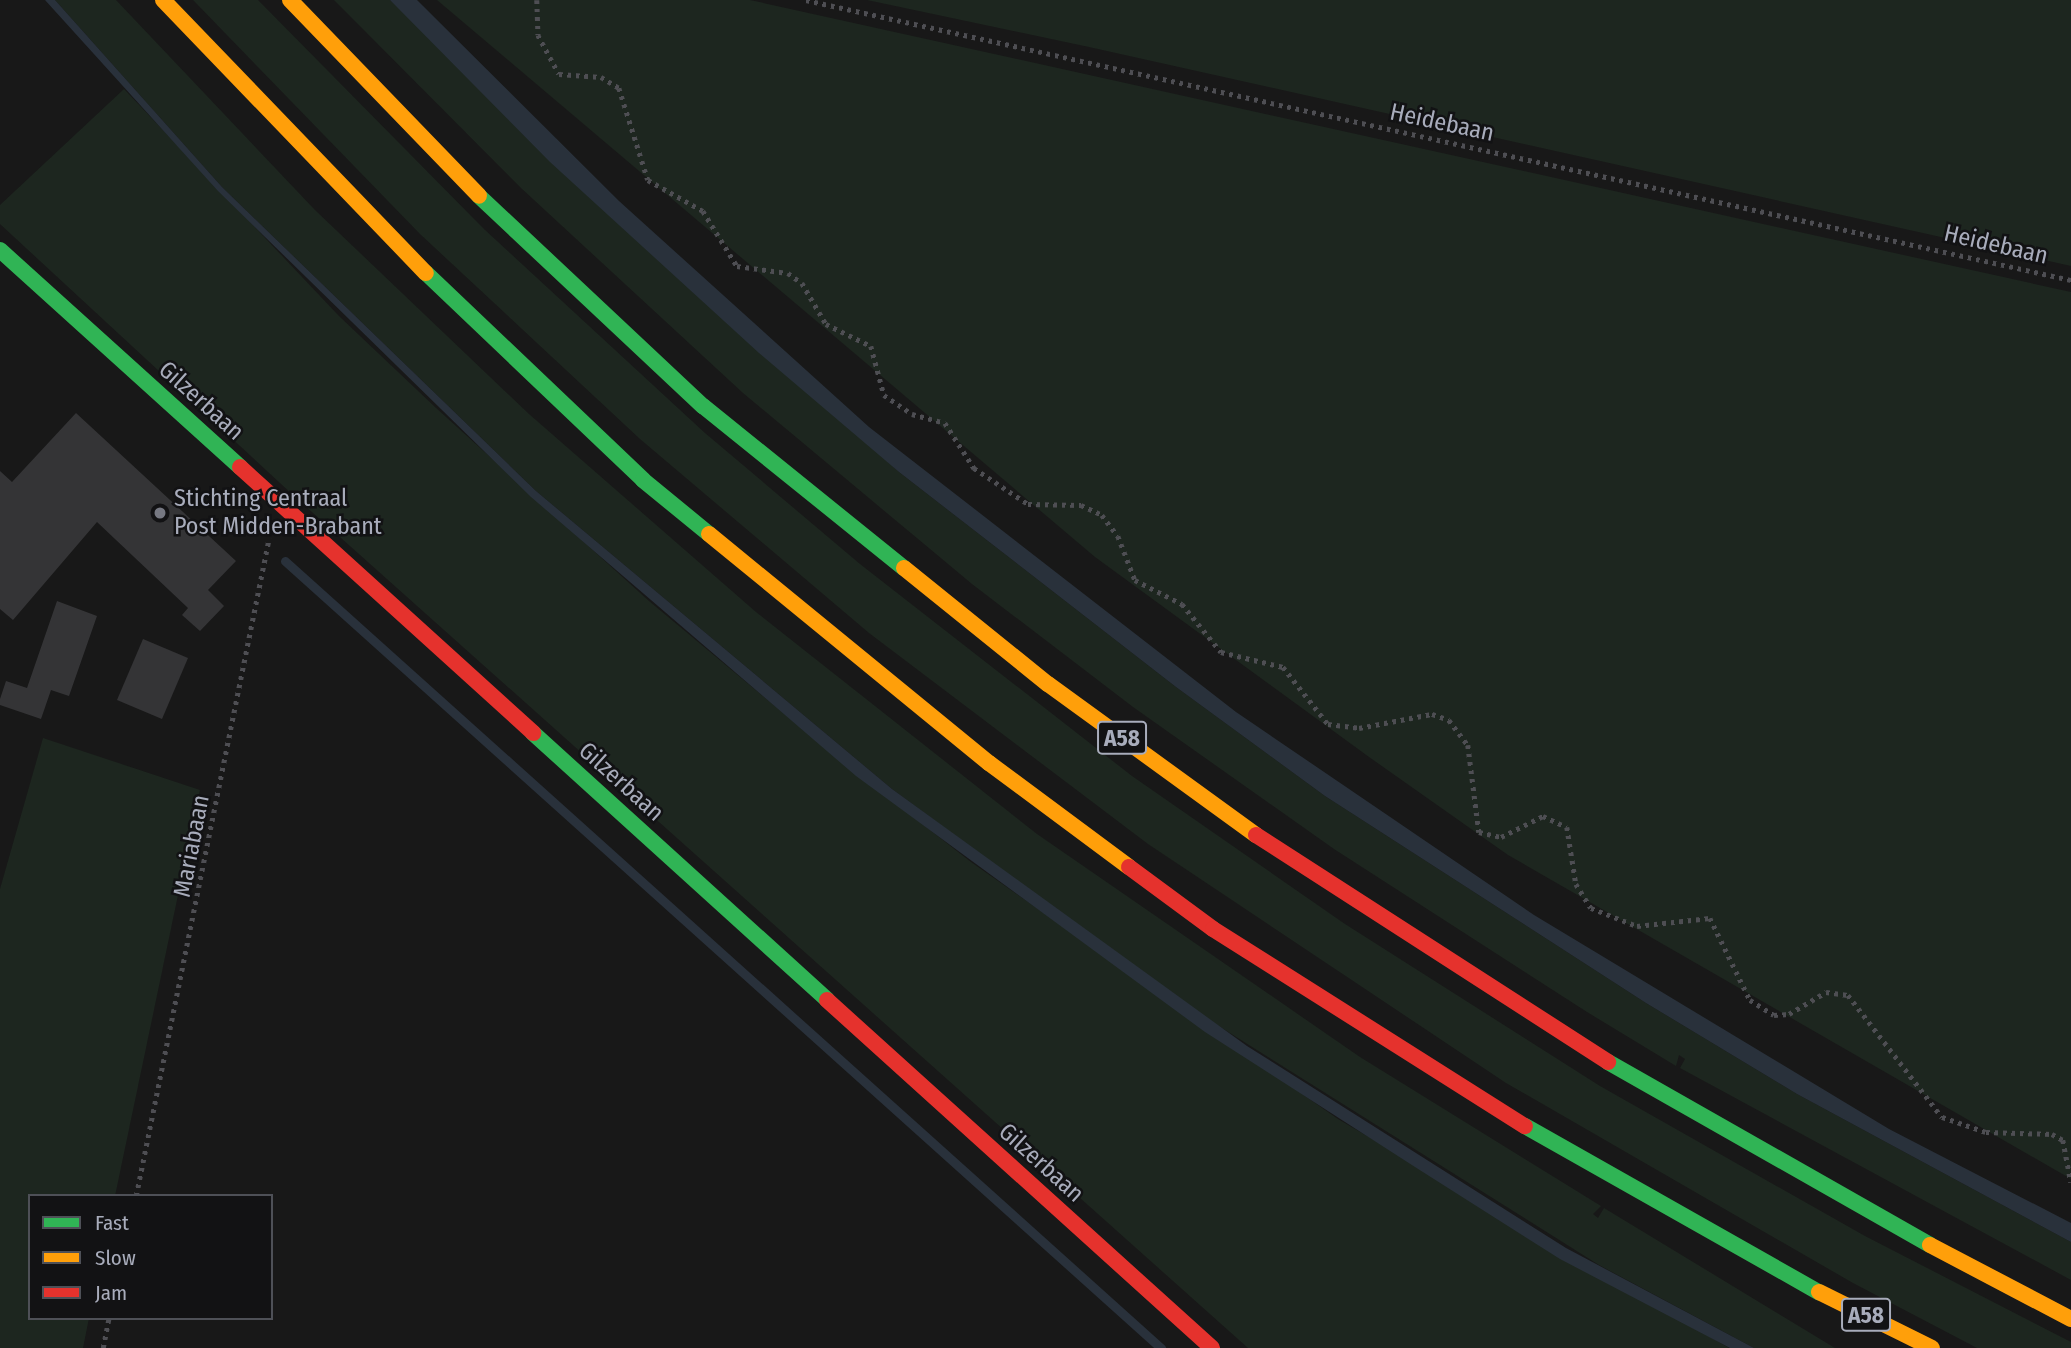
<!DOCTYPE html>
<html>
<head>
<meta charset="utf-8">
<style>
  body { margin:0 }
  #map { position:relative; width:2071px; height:1348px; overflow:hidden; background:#181818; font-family:"Fira Sans Condensed",sans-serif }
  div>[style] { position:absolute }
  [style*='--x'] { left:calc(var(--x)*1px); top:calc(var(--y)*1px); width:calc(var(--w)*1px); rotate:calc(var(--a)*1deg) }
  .green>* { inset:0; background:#1d261f }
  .water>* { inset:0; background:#29313b }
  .stream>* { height:9px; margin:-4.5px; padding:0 4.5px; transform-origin:4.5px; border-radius:4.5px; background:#29313b }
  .building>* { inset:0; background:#343436 }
  .path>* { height:4.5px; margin-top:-2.25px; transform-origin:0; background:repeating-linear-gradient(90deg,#4e4e53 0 3.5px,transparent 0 8.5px) }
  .fast>* { height:16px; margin:-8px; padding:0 8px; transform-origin:8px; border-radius:8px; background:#30b455 }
  .slow>* { height:16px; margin:-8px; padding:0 8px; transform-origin:8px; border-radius:8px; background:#ff9f0a }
  .jam>* { height:16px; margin:-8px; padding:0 8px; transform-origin:8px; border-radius:8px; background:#e5322d }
  .dots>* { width:19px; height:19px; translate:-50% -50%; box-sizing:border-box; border:4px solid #121214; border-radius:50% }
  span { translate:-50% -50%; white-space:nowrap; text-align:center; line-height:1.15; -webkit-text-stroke:5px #121214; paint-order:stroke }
  .shield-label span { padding:2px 5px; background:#121214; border:2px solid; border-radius:5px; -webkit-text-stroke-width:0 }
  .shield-label { font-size:23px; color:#a8acbb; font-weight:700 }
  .street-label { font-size:24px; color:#a8acbb }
  .poi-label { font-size:24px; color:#a8acbb }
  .left { translate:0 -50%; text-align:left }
  .legend { position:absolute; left:28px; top:1194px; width:245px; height:126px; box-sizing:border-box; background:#121214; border:2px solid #4e5057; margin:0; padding:9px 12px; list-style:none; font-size:21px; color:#a8acbb }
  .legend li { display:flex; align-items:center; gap:14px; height:35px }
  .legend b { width:35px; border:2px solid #4e5057 }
</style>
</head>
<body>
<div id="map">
  <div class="green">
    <div style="clip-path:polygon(55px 0,116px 0,315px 210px,529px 414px,756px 612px,1037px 834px,1360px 1057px,1601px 1206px,1593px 1214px,1598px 1218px,1604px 1208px,1835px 1348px,1754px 1348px,1599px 1265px,1187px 1006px,892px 789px,536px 491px,222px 187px)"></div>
    <div style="clip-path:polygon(193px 0,258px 0,484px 229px,705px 433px,860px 564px,1132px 776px,1345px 924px,1600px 1086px,1865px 1236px,2071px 1342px,2071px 1348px,1977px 1348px,1853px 1283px,1506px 1083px,1148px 844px,869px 633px,640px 439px,420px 234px)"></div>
    <div style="clip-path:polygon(334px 0,390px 0,899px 472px,1176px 687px,1325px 796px,1646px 1003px,1797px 1094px,2071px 1242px,2071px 1280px,1680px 1068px,1685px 1059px,1679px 1055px,1676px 1066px,1587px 1012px,1334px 849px,1133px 707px,972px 584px,743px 393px,521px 188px)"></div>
    <div style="clip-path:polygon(437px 0,750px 0,2071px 292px,2071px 1179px,1508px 855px,1369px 757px,1095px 557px)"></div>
    <div style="clip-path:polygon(867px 0,2071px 0,2071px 266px,1089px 47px)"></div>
    <div style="clip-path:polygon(124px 89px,339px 316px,435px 407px,649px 601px,830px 752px,971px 862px,1338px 1119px,1729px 1348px,1248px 1348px,294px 496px,0 224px,0 205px)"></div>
    <div style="clip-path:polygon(43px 738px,200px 790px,115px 1196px,30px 1196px,30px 1318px,89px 1318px,83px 1348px,0 1348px,0 889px)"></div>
  </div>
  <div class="water">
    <div style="clip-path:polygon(45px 0,55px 0,222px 187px,536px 491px,892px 789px,1247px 1046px,1566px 1248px,1754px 1348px,1730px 1348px,1560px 1259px,1415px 1167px,1205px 1032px,856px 776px,531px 497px,218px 191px)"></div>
    <div style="clip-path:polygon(390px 0,417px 0,619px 201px,869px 427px,1236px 712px,1534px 915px,1889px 1129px,2071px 1223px,2071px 1242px,1797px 1094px,1646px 1003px,1325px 796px,1176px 687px,899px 472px,759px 353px,550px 162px)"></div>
  </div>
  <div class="stream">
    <div style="--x:285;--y:561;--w:1178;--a:41.94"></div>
  </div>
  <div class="building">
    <div style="clip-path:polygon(76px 413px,236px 561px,208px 590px,224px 606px,200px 631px,182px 615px,188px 608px,97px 522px,13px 620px,0 609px,0 471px,12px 482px)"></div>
    <div style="clip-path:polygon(57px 601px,97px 616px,69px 696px,51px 690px,41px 719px,0 705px,0 699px,6px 681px,27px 688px)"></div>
    <div style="clip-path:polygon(143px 639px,188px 658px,162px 719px,117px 700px)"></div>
  </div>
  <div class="path">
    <div style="--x:537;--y:0;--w:35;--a:88"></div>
    <div style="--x:538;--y:35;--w:44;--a:61.7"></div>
    <div style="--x:559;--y:74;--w:42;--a:4.1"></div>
    <div style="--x:601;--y:77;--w:21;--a:31"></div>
    <div style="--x:619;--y:88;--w:96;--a:72.5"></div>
    <div style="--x:648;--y:180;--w:63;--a:29.4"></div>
    <div style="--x:703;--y:211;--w:65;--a:58.3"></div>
    <div style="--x:737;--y:266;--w:51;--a:7.8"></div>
    <div style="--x:788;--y:273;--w:17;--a:36"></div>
    <div style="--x:802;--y:283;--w:48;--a:59.7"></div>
    <div style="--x:826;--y:324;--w:50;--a:26.1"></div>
    <div style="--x:871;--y:346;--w:51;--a:75.1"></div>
    <div style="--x:884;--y:395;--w:34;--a:34"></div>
    <div style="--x:912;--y:414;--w:34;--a:15"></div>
    <div style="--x:945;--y:423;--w:54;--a:57.2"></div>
    <div style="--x:974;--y:468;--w:65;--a:33.7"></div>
    <div style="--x:1028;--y:504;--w:53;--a:1.1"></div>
    <div style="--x:1081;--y:505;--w:23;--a:25"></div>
    <div style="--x:1102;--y:515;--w:26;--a:53"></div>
    <div style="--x:1118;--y:536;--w:47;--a:68.9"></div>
    <div style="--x:1135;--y:580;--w:53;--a:27.1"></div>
    <div style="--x:1182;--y:604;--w:62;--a:50.9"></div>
    <div style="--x:1221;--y:652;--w:64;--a:13.6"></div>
    <div style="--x:1283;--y:667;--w:73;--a:51.7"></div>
    <div style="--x:1328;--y:724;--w:31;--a:7"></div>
    <div style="--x:1359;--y:728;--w:74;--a:-10.9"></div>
    <div style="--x:1432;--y:714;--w:18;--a:19"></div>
    <div style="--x:1449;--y:720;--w:31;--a:53"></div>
    <div style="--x:1468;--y:745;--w:88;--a:82.8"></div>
    <div style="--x:1479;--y:832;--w:23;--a:13"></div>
    <div style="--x:1501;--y:837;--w:47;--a:-26.6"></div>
    <div style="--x:1543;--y:816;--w:26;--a:25"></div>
    <div style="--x:1567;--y:827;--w:58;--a:81"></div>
    <div style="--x:1576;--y:884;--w:28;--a:58"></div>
    <div style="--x:1591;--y:908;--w:49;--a:21.4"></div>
    <div style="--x:1637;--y:926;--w:73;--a:-6.3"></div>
    <div style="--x:1710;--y:918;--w:91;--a:64"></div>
    <div style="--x:1750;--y:1000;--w:28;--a:32"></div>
    <div style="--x:1774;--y:1015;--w:15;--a:-4"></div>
    <div style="--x:1789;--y:1014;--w:43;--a:-30.7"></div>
    <div style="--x:1826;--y:992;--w:22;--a:8"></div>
    <div style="--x:1848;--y:995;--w:154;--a:52.4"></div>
    <div style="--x:1942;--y:1117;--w:46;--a:18.8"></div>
    <div style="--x:1986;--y:1132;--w:66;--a:1.7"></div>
    <div style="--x:2052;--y:1134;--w:13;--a:29"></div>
    <div style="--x:2063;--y:1140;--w:43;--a:79.2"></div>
    <div style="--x:806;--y:0;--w:1296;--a:12.48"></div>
    <div style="--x:136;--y:1196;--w:671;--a:-78.57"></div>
    <div style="--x:103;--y:1348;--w:31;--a:-79"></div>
  </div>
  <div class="fast">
    <div style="--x:479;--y:196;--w:307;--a:43.2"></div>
    <div style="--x:703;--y:406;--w:258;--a:38.9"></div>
    <div style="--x:0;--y:250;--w:324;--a:42.1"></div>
    <div style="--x:426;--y:273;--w:300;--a:43.6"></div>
    <div style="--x:643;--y:480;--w:85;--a:39.3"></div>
    <div style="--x:533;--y:733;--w:397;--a:42.2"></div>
    <div style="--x:1608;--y:1062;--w:370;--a:29.6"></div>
    <div style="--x:1525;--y:1126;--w:338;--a:29.5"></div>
  </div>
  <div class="slow">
    <div style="--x:163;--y:0;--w:379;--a:46.1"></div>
    <div style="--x:290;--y:0;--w:272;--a:46"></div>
    <div style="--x:709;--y:534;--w:362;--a:39.3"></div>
    <div style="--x:989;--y:763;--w:174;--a:36.6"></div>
    <div style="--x:904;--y:568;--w:185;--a:38.9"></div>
    <div style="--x:1048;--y:684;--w:257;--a:36"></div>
    <div style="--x:1930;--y:1245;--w:159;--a:27.7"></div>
    <div style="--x:1819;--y:1292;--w:126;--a:26.4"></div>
  </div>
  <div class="jam">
    <div style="--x:240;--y:467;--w:396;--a:42.2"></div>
    <div style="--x:1256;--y:835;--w:419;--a:32.8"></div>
    <div style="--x:1129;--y:867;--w:104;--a:36.4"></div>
    <div style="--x:1213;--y:929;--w:369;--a:32.3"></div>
    <div style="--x:827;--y:1000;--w:519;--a:42.11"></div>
  </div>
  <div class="dots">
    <div style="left:160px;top:513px;background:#767882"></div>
  </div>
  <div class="shield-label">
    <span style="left:1122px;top:738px">A58</span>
    <span style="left:1866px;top:1315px">A58</span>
  </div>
  <div class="street-label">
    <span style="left:1442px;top:123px;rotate:12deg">Heidebaan</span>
    <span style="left:1996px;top:245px;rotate:13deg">Heidebaan</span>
    <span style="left:201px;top:401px;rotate:42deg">Gilzerbaan</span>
    <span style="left:621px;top:782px;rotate:42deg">Gilzerbaan</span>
    <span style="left:192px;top:846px;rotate:-79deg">Mariabaan</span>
    <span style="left:1041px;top:1163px;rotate:42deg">Gilzerbaan</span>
  </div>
  <div class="poi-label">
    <span class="left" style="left:174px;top:513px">Stichting Centraal<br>Post Midden-Brabant</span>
  </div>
  <ul class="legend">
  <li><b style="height:9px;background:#30b455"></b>Fast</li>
  <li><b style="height:9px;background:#ff9f0a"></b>Slow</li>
  <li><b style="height:9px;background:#e5322d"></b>Jam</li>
  </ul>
</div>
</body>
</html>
